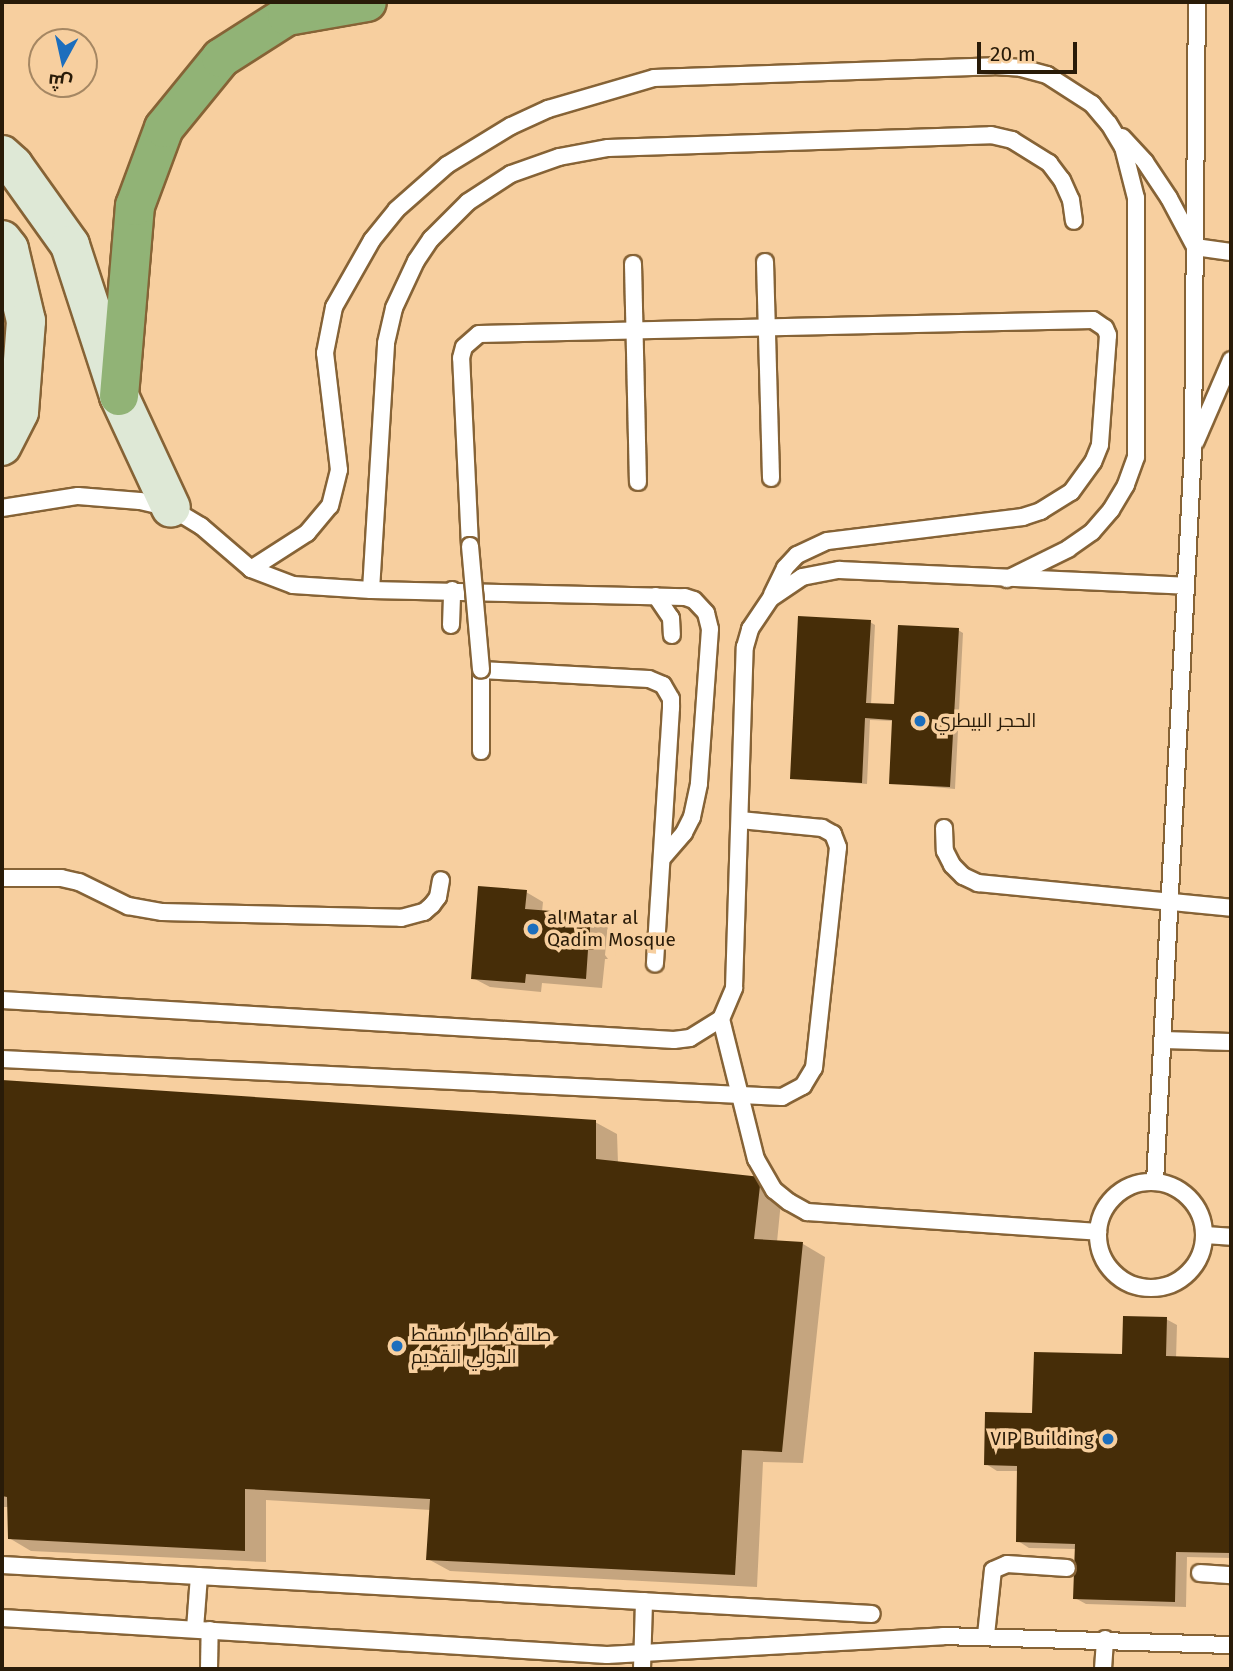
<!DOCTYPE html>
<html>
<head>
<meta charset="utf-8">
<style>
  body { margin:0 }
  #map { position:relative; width:1233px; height:1671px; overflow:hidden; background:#f7cf9f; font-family:"Fira Sans",Cairo,sans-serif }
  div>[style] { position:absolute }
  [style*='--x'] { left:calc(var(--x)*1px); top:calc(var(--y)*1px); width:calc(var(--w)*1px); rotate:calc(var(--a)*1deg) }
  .shadow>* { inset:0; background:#0003 }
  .building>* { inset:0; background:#462d08 }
  .roads { filter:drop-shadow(2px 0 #866336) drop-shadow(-2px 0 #866336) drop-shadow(0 2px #866336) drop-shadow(0 -2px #866336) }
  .lane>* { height:16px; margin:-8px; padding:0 8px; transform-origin:8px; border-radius:8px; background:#fff }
  .lane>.ring { margin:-8px; padding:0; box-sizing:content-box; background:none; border:16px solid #fff; border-radius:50% }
  .secondary>* { height:38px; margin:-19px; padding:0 19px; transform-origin:19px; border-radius:19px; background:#dee8d6 }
  .highway>* { height:38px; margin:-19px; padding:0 19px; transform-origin:19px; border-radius:19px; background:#91b376 }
  .bridges { filter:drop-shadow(2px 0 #866336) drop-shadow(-2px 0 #866336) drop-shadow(0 2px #866336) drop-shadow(0 -2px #866336) }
  .lane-bridge>* { height:16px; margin:-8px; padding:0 8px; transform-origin:8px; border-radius:8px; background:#fff }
  .dots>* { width:19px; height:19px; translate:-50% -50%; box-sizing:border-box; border:4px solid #f7cf9f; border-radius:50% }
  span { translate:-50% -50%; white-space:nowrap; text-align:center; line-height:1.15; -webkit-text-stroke:7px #f7cf9f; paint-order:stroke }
  .poi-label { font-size:19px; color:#291b08 }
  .left { translate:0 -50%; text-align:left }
  .right { translate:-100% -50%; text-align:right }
  .frame { position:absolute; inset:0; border:4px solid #291b08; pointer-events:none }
  .north { position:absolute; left:28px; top:28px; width:70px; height:70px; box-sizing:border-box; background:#f7cf9f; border:2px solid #a58763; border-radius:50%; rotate:188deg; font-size:19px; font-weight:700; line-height:28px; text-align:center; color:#291b08 }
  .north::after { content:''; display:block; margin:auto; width:24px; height:32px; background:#1c6ebd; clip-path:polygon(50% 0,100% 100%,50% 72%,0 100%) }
  .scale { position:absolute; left:977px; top:42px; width:100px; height:32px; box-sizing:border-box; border:4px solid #291b08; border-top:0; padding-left:9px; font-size:21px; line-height:24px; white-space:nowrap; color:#291b08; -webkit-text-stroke:5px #f7cf9f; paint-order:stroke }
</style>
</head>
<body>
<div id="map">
  <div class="shadow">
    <div style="clip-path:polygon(870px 622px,875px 625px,871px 705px,896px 706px,958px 630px,963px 633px,955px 789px,891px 783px,894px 721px,870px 720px,867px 784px,791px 778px)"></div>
    <div style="clip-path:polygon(526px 892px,543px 902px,542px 912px,591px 916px,608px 925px,605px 955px,608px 959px,605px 959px,602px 988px,542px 983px,541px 992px,490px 987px,473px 978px)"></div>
    <div style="clip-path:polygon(2px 1082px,595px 1122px,617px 1134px,618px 1163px,760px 1178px,782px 1191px,777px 1242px,803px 1244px,825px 1257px,803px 1463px,763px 1462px,757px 1587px,450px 1571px,428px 1559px,431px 1510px,266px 1500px,266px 1562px,31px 1551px,9px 1538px,9px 1507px,2px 1507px)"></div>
    <div style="clip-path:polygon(1166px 1319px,1177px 1325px,1176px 1359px,1231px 1360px,1231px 1558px,1187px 1557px,1186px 1607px,1086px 1604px,1075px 1598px,1076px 1549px,1029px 1548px,1018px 1541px,1019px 1471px,997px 1471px,986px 1464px,1034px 1415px,1124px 1356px)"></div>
  </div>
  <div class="building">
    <div style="clip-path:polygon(798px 616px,871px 620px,866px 703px,894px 704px,898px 625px,959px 628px,950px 787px,889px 784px,892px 720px,865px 718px,862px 783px,790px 779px)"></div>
    <div style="clip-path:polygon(478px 886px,527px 890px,525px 909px,591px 914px,589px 944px,594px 950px,588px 950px,586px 979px,526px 974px,525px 983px,471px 979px)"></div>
    <div style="clip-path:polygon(2px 1080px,596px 1120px,596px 1159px,761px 1177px,754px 1239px,803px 1242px,782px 1452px,742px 1450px,735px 1575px,426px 1560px,430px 1499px,245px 1489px,245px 1551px,8px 1539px,7px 1497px,2px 1496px)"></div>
    <div style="clip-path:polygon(1123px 1316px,1167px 1317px,1166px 1356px,1231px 1358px,1231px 1553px,1176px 1552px,1175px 1602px,1073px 1599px,1075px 1544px,1016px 1542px,1017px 1466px,984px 1465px,985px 1412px,1032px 1413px,1034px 1352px,1122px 1354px)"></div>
  </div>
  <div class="roads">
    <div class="lane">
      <div style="--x:1122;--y:137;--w:34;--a:47"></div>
      <div style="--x:1145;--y:162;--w:43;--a:56.3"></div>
      <div style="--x:1169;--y:198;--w:55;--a:62"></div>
      <div style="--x:1195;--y:247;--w:36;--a:8"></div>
      <div style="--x:765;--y:262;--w:216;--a:88.4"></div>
      <div style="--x:633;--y:264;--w:218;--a:88.7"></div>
      <div style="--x:1196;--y:441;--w:88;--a:-66.6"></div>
      <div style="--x:2;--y:508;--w:77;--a:-9"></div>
      <div style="--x:78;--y:496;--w:62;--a:4.6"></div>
      <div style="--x:140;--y:501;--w:32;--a:13"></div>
      <div style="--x:171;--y:508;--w:35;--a:31"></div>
      <div style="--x:201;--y:526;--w:66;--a:40.7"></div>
      <div style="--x:251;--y:569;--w:45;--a:20.9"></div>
      <div style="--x:293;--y:585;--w:78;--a:3.7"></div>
      <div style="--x:371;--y:590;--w:314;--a:1.3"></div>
      <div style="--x:685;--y:597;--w:9;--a:18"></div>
      <div style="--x:694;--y:600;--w:18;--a:47"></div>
      <div style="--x:706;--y:613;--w:16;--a:76"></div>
      <div style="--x:710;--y:629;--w:155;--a:94.1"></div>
      <div style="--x:699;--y:784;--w:34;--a:102"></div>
      <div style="--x:692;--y:817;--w:18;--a:117"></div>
      <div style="--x:684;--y:833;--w:33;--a:131"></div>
      <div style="--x:470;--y:546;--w:188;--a:-92.7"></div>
      <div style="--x:461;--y:358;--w:11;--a:-75"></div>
      <div style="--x:464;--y:347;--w:20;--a:-41"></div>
      <div style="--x:479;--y:334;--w:614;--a:-1.31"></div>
      <div style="--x:1093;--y:320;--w:14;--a:34"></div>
      <div style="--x:1105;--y:328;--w:8;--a:67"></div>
      <div style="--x:1108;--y:335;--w:110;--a:94.2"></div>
      <div style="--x:1100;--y:445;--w:18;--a:112"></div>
      <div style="--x:1093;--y:462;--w:37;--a:126"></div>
      <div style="--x:1071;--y:492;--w:36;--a:148"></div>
      <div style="--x:1041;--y:511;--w:19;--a:162"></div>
      <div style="--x:1023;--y:517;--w:197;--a:173"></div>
      <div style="--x:827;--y:541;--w:33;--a:155"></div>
      <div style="--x:797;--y:555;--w:18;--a:133"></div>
      <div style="--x:785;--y:568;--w:30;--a:116"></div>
      <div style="--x:251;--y:569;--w:67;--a:-32.7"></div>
      <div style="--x:307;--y:533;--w:35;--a:-50"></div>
      <div style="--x:330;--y:506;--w:37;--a:-76"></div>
      <div style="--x:339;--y:470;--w:118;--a:-96.8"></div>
      <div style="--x:325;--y:353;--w:47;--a:-78.9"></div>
      <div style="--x:334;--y:307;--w:77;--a:-60.4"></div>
      <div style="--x:372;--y:240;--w:38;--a:-51"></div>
      <div style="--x:396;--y:210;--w:68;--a:-41.4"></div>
      <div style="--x:447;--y:165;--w:75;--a:-31.4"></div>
      <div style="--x:511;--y:126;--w:41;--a:-24.7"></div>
      <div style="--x:548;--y:109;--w:110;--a:-16.3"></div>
      <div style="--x:654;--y:78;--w:340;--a:-2"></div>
      <div style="--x:994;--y:66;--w:27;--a:4"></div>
      <div style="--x:1021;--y:68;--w:27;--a:15"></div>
      <div style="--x:1047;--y:75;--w:54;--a:32.8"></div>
      <div style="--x:1092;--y:104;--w:26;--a:50"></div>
      <div style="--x:1109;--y:124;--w:27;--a:59"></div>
      <div style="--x:1123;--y:147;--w:53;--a:75.7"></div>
      <div style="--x:1136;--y:198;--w:259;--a:90"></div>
      <div style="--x:1136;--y:457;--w:30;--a:110"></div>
      <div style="--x:1126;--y:485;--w:29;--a:121"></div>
      <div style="--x:1111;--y:510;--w:29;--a:131"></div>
      <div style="--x:1092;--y:532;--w:29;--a:145"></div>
      <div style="--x:1068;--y:549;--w:68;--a:153.8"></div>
      <div style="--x:371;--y:590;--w:247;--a:-86.5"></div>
      <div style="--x:386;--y:343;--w:36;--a:-77"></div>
      <div style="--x:394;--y:308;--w:52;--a:-64.9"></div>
      <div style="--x:416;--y:261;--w:27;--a:-56"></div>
      <div style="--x:431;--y:239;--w:52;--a:-45"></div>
      <div style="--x:468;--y:202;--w:51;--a:-33.1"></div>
      <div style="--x:511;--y:174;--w:51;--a:-19.5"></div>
      <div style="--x:559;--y:157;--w:50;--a:-10.4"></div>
      <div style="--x:608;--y:148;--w:383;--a:-1.9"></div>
      <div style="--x:991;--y:135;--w:22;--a:13"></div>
      <div style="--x:1012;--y:140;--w:44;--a:31.9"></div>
      <div style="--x:1049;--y:163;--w:21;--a:53"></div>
      <div style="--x:1062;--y:180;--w:22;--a:66"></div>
      <div style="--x:1071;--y:200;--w:21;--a:82"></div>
      <div style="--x:656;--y:596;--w:27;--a:56"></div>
      <div style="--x:671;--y:618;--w:17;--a:87"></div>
      <div style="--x:451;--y:625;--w:35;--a:-88"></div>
      <div style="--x:481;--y:751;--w:81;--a:-90"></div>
      <div style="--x:481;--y:670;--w:168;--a:3.1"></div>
      <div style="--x:649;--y:679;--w:15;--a:23"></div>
      <div style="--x:663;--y:685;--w:16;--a:60"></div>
      <div style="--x:671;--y:699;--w:9;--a:90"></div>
      <div style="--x:671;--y:708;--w:256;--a:93.6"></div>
      <div style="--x:944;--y:828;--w:23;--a:88"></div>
      <div style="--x:945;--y:851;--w:16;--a:63"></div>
      <div style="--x:952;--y:865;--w:16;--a:45"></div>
      <div style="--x:963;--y:876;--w:17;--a:25"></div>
      <div style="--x:978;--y:883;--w:254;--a:5.6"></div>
      <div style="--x:2;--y:878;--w:59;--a:0"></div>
      <div style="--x:61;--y:878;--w:18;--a:13"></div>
      <div style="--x:79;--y:882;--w:55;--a:26.1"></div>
      <div style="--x:128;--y:906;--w:35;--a:10"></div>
      <div style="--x:162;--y:912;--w:239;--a:1.4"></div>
      <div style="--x:401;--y:918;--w:24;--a:-15"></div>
      <div style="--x:424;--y:912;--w:11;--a:-41"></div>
      <div style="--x:432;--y:905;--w:10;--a:-53"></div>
      <div style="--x:438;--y:897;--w:17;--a:-80"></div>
      <div style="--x:2;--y:1000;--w:673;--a:3.41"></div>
      <div style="--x:674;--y:1040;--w:16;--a:-7"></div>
      <div style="--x:690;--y:1038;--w:36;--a:-32"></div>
      <div style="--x:721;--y:1019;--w:34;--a:-67"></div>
      <div style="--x:734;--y:988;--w:341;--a:-88.2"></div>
      <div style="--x:745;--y:647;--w:19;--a:-74"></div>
      <div style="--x:750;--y:629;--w:37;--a:-56"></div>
      <div style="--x:771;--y:598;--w:37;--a:-34"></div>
      <div style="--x:802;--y:577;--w:38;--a:-11"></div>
      <div style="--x:839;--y:570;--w:347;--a:2.6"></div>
      <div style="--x:721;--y:1019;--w:144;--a:76"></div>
      <div style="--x:756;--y:1159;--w:36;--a:60"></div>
      <div style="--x:774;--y:1190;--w:19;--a:39"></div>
      <div style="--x:789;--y:1202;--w:21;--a:29"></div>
      <div style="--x:807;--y:1212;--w:292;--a:3.9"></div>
      <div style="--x:1163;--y:1040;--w:68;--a:1.7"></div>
      <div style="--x:2;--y:1059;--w:781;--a:2.79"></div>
      <div style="--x:782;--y:1097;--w:24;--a:-28"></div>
      <div style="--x:803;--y:1086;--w:21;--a:-59"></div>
      <div style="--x:814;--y:1068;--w:222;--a:-83.8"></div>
      <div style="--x:838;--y:847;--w:14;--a:-111"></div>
      <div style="--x:833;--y:834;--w:13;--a:-151"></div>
      <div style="--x:822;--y:828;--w:82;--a:-174.4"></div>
      <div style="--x:1155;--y:1182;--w:734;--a:-87.03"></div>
      <div style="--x:1193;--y:449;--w:447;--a:-89.5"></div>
      <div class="ring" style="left:1098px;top:1182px;width:90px;height:90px"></div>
      <div style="--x:1205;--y:1235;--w:26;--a:4"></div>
      <div style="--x:2;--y:1565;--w:871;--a:3.22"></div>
      <div style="--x:1200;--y:1573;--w:31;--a:4"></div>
      <div style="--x:2;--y:1618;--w:606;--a:3.5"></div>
      <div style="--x:607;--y:1655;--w:337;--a:-3.2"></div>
      <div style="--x:943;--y:1636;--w:288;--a:1.8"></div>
      <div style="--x:195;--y:1629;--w:53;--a:-85.7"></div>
      <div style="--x:986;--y:1635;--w:65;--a:-83.9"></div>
      <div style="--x:993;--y:1570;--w:15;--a:-23"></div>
      <div style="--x:1007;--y:1564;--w:60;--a:3.8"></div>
      <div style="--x:209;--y:1669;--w:39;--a:-89"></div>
      <div style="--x:642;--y:1669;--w:68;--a:-88.3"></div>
      <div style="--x:1103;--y:1669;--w:30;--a:-86"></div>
    </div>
    <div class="secondary">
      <div style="--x:2;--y:155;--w:15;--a:42"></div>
      <div style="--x:13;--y:165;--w:98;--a:54.5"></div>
      <div style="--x:70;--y:245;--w:159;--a:72"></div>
      <div style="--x:119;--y:396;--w:123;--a:65.1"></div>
      <div style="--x:2;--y:240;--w:11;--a:52"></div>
      <div style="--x:9;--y:249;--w:74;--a:76.7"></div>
      <div style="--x:26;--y:321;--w:91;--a:94.4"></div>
      <div style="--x:19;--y:412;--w:38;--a:117"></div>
    </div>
    <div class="highway">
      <div style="--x:119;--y:396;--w:191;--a:-85.2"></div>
      <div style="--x:135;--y:206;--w:83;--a:-69.6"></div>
      <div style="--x:164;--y:128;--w:90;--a:-50.8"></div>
      <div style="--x:221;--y:58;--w:78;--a:-32.5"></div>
      <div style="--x:287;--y:16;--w:81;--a:-9.9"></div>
    </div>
  </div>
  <div class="bridges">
    <div class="lane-bridge">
      <div style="--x:470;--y:546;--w:124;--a:84.9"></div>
    </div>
  </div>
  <div class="dots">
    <div style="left:920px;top:721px;background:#1c6ebd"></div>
    <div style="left:533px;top:929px;background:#1c6ebd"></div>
    <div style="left:397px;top:1346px;background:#1c6ebd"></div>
    <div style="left:1108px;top:1439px;background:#1c6ebd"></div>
  </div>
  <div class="poi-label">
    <span class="left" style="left:934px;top:721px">الحجر البيطري</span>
    <span class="left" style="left:547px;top:929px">al Matar al<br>Qadim Mosque</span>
    <span class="left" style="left:411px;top:1346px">صالة مطار مسقط<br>الدولي القديم</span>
    <span class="right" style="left:1094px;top:1439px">VIP Building</span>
  </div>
  <div class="frame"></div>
  <div class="north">ش</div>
  <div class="scale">20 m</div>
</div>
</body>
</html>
